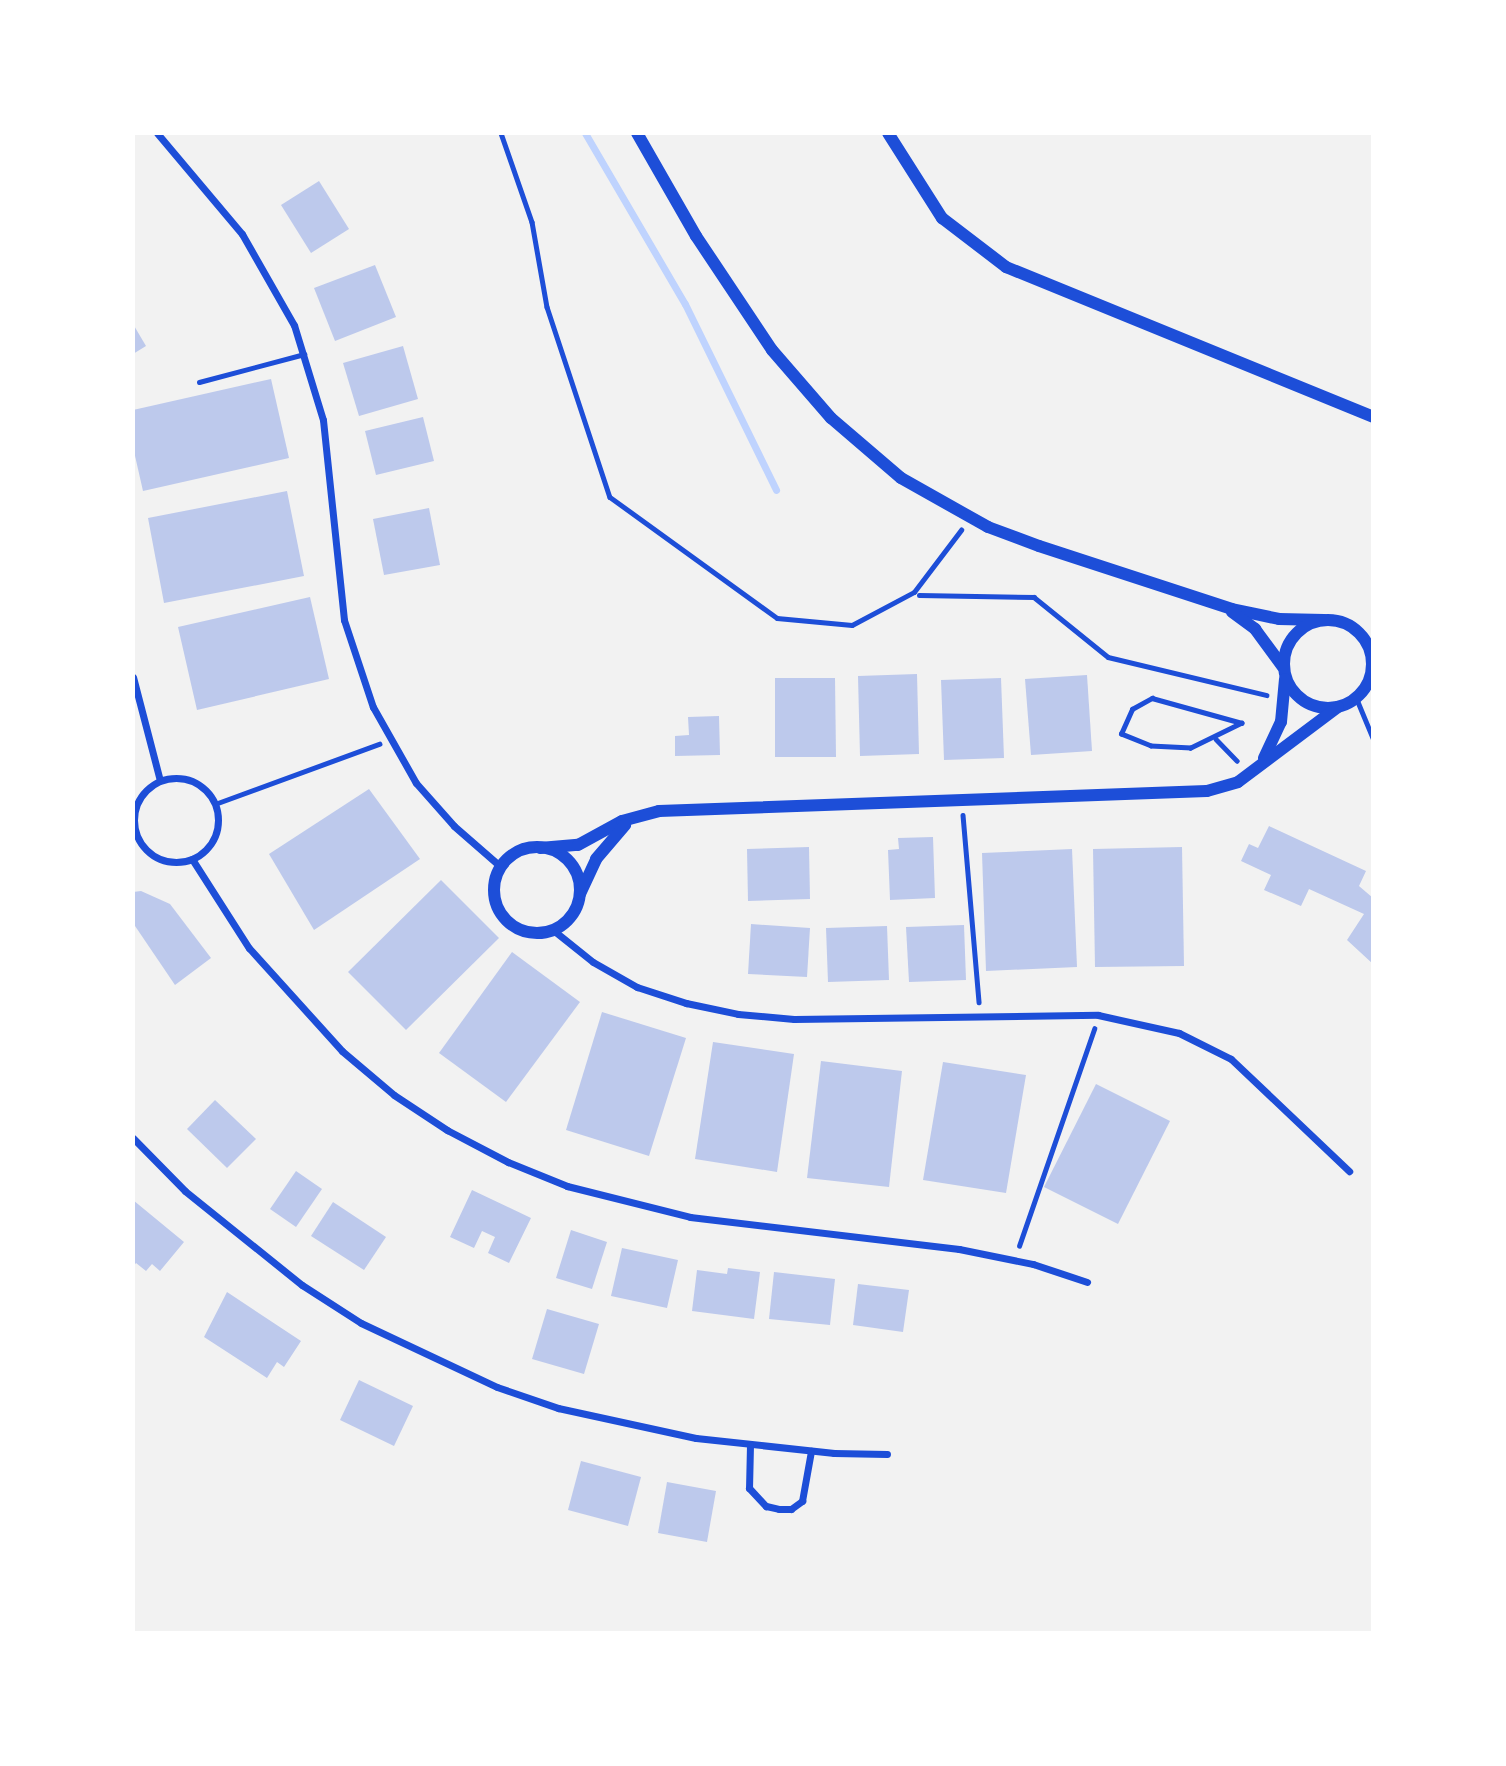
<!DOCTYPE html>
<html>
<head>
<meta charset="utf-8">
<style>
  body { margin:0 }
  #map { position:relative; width:1506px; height:1766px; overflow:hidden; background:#f2f2f2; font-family:"Golos Text",sans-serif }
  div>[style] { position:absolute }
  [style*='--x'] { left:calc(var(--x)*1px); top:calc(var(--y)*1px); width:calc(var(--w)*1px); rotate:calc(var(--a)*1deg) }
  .stream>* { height:7px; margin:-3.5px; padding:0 3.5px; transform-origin:3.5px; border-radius:3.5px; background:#bfd3fe }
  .building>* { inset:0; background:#bdc9ec }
  .path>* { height:4.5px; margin:-2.25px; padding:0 2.25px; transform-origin:2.25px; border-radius:2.25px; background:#1d4ed8 }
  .service>* { height:5px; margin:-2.5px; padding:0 2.5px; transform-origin:2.5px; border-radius:2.5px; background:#1d4ed8 }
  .minor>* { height:7px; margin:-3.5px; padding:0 3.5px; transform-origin:3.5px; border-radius:3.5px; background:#1d4ed8 }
  .minor>.ring { margin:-3.5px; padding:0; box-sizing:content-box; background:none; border:7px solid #1d4ed8; border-radius:50% }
  .tertiary>* { height:12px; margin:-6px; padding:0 6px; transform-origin:6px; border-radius:6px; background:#1d4ed8 }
  .tertiary>.ring { margin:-6px; padding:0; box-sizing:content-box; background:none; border:12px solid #1d4ed8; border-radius:50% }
  span { translate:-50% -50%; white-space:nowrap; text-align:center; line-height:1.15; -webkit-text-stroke:6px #fff; paint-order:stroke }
  .frame { position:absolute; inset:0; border:135px solid #fff; pointer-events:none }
</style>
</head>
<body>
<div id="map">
  <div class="stream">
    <div style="--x:585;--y:133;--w:198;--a:59.7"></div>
    <div style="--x:685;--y:304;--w:207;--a:63.9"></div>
  </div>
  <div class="building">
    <div style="clip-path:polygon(319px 181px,349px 229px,311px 253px,281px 205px)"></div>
    <div style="clip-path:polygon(375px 265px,396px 317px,335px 341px,314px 288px)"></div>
    <div style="clip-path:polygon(133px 324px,146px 346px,133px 354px)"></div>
    <div style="clip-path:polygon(403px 346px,418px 399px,359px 416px,343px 363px)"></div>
    <div style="clip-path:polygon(271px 379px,289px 458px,143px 491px,133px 447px,133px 410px)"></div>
    <div style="clip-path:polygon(423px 417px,434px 461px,376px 475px,365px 431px)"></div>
    <div style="clip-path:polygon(287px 491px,304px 576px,164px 603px,148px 518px)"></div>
    <div style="clip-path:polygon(429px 508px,440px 565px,384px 575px,373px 519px)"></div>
    <div style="clip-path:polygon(310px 597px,329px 679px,197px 710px,178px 627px)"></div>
    <div style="clip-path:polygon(917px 674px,919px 754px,860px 756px,858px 676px)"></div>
    <div style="clip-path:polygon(1087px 675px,1092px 751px,1031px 755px,1025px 679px)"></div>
    <div style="clip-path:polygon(775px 678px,835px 678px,836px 757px,775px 757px)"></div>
    <div style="clip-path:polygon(1001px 678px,1004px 758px,944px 760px,941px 680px)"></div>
    <div style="clip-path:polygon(719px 716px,720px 755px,675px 756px,675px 736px,689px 735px,688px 717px)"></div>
    <div style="clip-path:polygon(369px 789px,420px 859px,314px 930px,269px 854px)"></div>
    <div style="clip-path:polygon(1269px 826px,1366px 871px,1359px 886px,1373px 898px,1373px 964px,1347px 940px,1364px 914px,1309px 889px,1301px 906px,1264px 890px,1271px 875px,1241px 861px,1249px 844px,1258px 848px)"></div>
    <div style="clip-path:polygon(933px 837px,935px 898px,890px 900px,888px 850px,899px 849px,898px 838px)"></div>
    <div style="clip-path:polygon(809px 847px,810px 899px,748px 901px,747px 849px)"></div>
    <div style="clip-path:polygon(1182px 847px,1184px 966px,1095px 967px,1093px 849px)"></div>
    <div style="clip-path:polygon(1072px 849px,1077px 967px,986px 971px,982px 853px)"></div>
    <div style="clip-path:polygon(441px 880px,499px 938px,406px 1030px,348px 972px)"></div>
    <div style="clip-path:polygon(141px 891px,170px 904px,211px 958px,175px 985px,133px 923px,133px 892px)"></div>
    <div style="clip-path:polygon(751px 924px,810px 928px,807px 977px,748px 974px)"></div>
    <div style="clip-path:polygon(964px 925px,966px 980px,909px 982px,906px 927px)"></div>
    <div style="clip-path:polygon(887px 926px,889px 980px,828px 982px,826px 928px)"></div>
    <div style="clip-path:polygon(512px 952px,580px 1002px,506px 1102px,439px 1053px)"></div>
    <div style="clip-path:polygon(602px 1012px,686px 1038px,649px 1156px,566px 1130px)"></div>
    <div style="clip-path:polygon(713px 1042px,794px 1054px,777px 1172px,695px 1159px)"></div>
    <div style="clip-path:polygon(821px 1061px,902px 1071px,889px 1187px,807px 1178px)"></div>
    <div style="clip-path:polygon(943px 1062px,1026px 1075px,1006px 1193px,923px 1180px)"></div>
    <div style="clip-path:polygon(1096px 1084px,1170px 1121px,1118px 1224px,1044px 1187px)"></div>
    <div style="clip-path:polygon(215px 1100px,256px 1139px,227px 1168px,187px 1129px)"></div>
    <div style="clip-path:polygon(296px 1171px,322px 1189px,296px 1227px,270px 1209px)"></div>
    <div style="clip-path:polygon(472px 1190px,531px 1218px,509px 1263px,488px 1253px,495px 1237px,482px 1231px,474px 1248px,450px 1237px)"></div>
    <div style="clip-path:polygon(133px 1200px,184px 1242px,160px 1271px,152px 1264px,146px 1271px,136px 1263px,133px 1267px)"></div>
    <div style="clip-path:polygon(333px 1202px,386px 1237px,364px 1270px,311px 1236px)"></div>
    <div style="clip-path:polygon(571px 1230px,607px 1242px,592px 1289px,556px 1278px)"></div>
    <div style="clip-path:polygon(622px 1248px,678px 1260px,667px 1308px,611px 1296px)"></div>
    <div style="clip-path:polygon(728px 1268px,760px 1272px,754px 1319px,692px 1311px,697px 1270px,727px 1274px)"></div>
    <div style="clip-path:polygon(774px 1272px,835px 1279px,830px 1325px,769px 1319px)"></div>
    <div style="clip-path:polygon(858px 1284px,909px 1290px,903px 1332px,853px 1325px)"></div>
    <div style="clip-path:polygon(227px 1292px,301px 1341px,284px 1367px,277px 1362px,267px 1378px,204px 1337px)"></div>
    <div style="clip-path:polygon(547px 1309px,599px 1324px,584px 1374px,532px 1359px)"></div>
    <div style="clip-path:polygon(359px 1380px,413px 1406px,394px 1446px,340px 1420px)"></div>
    <div style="clip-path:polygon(581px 1461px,641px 1477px,628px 1526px,568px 1510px)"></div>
    <div style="clip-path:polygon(667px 1482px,716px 1491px,707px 1542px,658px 1533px)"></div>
  </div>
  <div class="path">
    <div style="--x:501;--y:133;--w:94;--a:70.8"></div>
    <div style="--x:532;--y:222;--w:86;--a:80"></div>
    <div style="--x:547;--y:307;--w:200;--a:71.7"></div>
    <div style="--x:610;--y:497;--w:206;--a:35.9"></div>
    <div style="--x:777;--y:618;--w:75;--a:5.3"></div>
    <div style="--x:852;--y:625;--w:70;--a:-28"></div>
    <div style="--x:914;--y:592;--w:78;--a:-52.8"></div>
    <div style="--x:919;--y:595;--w:115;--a:1"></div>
    <div style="--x:1034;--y:597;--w:95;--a:39"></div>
    <div style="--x:1108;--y:657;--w:163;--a:13.5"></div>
    <div style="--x:1152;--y:698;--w:93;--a:15.5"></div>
    <div style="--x:1242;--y:723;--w:57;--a:153.9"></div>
    <div style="--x:1191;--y:748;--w:40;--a:-177.1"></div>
    <div style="--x:1151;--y:746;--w:32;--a:-158"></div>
    <div style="--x:1121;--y:734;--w:27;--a:-66"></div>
    <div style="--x:1132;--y:709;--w:23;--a:-29"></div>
    <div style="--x:1216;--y:739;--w:30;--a:46"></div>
    <div style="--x:215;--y:804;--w:175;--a:-20.1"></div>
    <div style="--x:963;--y:815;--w:188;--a:85.1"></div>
    <div style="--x:1019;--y:1246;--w:230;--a:-70.9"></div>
  </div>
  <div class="service">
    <div style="--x:199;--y:382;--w:109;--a:-14.9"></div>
    <div style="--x:1356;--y:698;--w:44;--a:67.5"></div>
  </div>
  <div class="minor">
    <div style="--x:157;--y:133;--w:132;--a:49.9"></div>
    <div style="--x:242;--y:234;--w:105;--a:60.3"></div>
    <div style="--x:294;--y:325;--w:99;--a:73"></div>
    <div style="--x:323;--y:420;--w:201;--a:84"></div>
    <div style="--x:344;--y:620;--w:92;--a:71.6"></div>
    <div style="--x:373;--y:707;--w:87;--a:60.5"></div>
    <div style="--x:416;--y:783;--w:57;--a:48.5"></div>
    <div style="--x:454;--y:826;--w:62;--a:41.1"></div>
    <div style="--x:133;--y:677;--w:107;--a:75.4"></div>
    <div class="ring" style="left:134px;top:778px;width:77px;height:77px"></div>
    <div style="--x:192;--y:859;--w:106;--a:57.4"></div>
    <div style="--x:249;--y:948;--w:139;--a:47.9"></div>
    <div style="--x:342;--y:1051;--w:68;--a:40.2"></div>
    <div style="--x:394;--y:1095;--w:64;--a:33.4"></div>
    <div style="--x:447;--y:1130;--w:69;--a:27.7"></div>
    <div style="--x:508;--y:1162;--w:64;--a:22.1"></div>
    <div style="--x:567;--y:1186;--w:127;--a:14.1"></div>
    <div style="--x:690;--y:1217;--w:271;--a:6.8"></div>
    <div style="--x:959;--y:1249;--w:76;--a:11.5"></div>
    <div style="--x:1033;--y:1264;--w:57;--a:18.4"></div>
    <div style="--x:553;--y:930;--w:51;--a:38.7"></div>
    <div style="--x:593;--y:962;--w:51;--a:29.6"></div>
    <div style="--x:637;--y:987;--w:52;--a:18.1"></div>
    <div style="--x:686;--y:1003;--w:53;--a:11.9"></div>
    <div style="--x:738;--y:1014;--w:56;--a:5.1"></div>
    <div style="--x:794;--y:1019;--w:304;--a:-0.8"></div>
    <div style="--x:1098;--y:1015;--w:83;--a:12.5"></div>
    <div style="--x:1179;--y:1033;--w:58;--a:26.6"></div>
    <div style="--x:1231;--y:1059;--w:163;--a:43.5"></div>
    <div style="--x:133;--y:1138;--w:74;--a:45.5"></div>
    <div style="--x:185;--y:1191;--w:150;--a:38.8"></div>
    <div style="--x:302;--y:1285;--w:70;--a:32.8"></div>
    <div style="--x:361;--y:1323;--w:150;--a:25.2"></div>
    <div style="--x:497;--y:1387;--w:65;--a:19"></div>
    <div style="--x:558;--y:1408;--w:141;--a:12.3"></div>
    <div style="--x:696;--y:1438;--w:139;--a:6.2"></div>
    <div style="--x:834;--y:1453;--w:53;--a:1.1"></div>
    <div style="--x:750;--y:1445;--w:43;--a:91.3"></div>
    <div style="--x:749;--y:1488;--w:25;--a:47"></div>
    <div style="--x:766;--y:1506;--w:13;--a:13"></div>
    <div style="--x:779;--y:1509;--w:12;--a:0"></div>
    <div style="--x:791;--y:1509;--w:14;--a:-36"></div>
    <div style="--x:802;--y:1501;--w:51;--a:-79.8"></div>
  </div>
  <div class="tertiary">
    <div style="--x:637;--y:133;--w:119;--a:60.2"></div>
    <div style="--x:696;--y:236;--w:137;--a:56.3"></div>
    <div style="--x:772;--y:350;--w:90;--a:49.1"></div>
    <div style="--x:831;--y:418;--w:92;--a:40.6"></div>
    <div style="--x:901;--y:478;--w:100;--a:29.4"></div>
    <div style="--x:988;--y:527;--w:54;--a:20.4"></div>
    <div style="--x:1039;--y:546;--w:203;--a:18.1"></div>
    <div style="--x:1232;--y:609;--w:48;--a:12"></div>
    <div style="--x:1279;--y:619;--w:45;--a:1.3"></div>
    <div style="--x:888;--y:133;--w:101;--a:57.6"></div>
    <div style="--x:942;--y:218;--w:81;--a:37.4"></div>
    <div style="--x:1006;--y:267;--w:396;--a:22.2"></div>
    <div style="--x:1232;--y:612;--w:29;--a:36"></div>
    <div style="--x:1255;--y:629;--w:47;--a:53.6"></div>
    <div class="ring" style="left:1284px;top:620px;width:76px;height:76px"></div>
    <div style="--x:1264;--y:758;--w:40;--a:-65"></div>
    <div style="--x:1281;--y:722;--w:43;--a:-84.7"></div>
    <div class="ring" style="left:494px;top:847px;width:74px;height:74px"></div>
    <div style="--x:540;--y:848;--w:38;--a:-5"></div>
    <div style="--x:578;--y:845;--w:50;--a:-28.6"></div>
    <div style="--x:622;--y:821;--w:38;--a:-15"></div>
    <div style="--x:659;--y:811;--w:548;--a:-2.09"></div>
    <div style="--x:1207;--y:791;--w:32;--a:-16"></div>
    <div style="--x:1238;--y:782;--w:125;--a:-36.9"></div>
    <div style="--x:580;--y:894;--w:38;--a:-65"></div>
    <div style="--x:596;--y:859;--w:45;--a:-49.5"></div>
  </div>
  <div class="frame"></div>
</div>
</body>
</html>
